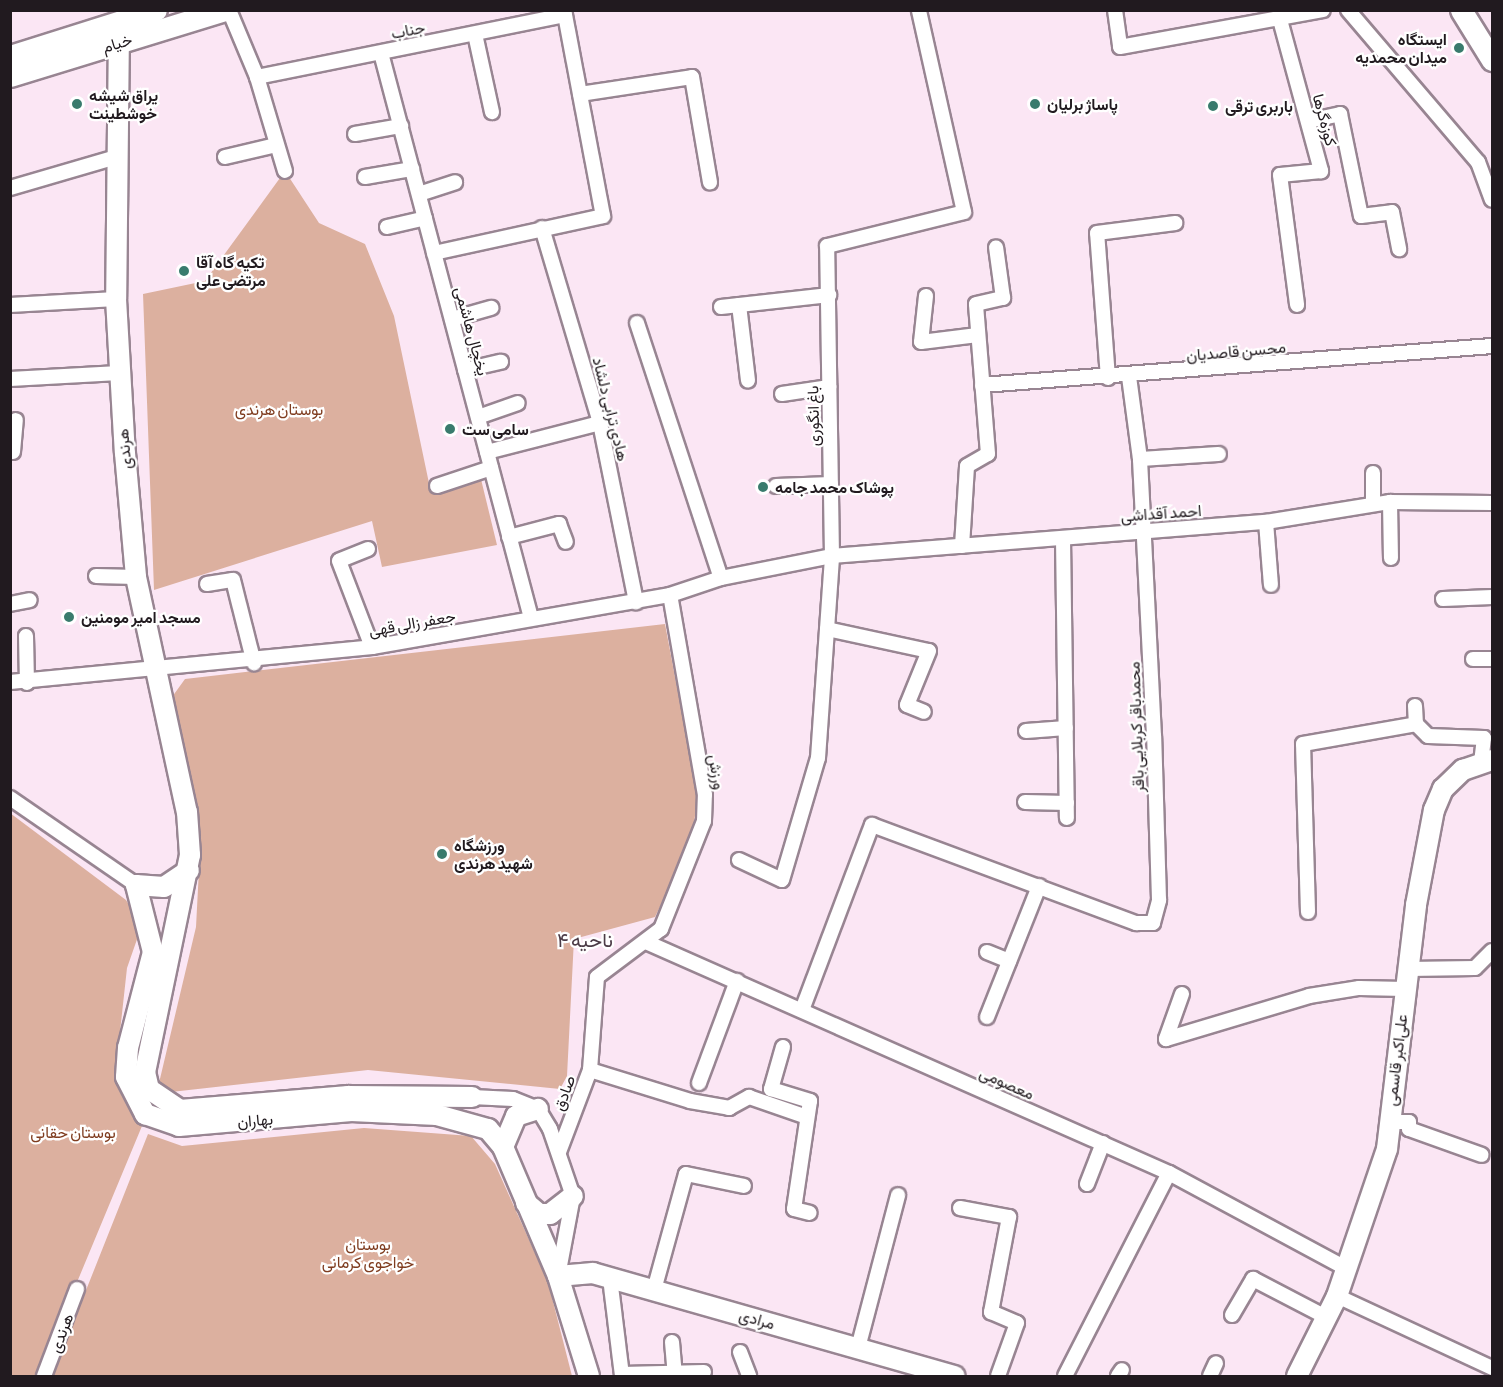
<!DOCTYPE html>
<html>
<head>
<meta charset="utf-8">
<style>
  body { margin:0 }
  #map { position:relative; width:1503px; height:1387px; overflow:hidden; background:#fbe6f4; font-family:"Asap Condensed",Vazirmatn,sans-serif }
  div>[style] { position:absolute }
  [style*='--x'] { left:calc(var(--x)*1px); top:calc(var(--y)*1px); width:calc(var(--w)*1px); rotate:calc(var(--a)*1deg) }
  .green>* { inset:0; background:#dcb09f }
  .roads { filter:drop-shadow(2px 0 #988592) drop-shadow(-2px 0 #988592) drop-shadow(0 2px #988592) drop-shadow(0 -2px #988592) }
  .street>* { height:14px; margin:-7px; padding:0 7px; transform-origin:7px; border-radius:7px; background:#fff }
  .secondary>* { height:20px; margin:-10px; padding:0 10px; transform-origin:10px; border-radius:10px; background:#fff }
  .primary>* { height:21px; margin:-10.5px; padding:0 10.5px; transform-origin:10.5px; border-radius:10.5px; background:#fff }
  .dots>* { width:16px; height:16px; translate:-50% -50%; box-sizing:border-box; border:3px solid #fff; border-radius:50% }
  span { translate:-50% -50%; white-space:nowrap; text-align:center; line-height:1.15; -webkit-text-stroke:4.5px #fff; paint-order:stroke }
  .street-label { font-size:16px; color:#211a1f }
  .poi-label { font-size:16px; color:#211a1f; font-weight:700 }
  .right { translate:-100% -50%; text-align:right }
  .left { translate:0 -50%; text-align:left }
  .park-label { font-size:16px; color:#7f3c1f }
  .quarter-label { font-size:20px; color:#4c3c47 }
  .frame { position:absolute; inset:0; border:12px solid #211a1f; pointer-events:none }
</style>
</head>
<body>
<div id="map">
  <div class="green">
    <div style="clip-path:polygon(285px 171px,319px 223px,365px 244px,394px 316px,430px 488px,479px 471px,497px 545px,382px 567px,372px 521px,154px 590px,143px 294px,205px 281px)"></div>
    <div style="clip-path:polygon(665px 624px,697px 793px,693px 838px,655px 917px,574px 939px,567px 1076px,560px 1089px,368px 1070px,171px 1092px,159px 1083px,196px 927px,199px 869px,198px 819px,172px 697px,185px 679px)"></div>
    <div style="clip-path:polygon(10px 813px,126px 900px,142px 925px,127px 968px,117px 1059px,121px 1092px,142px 1126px,38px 1376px,10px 1376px)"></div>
    <div style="clip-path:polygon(364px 1128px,471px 1136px,495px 1164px,548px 1282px,572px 1376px,52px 1376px,148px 1134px,182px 1146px)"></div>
  </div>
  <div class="roads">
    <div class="street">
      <div style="--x:229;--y:10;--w:73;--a:67.3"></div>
      <div style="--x:257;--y:77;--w:98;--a:73.4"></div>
      <div style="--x:1115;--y:10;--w:37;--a:82"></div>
      <div style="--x:1120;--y:47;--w:206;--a:-10.3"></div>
      <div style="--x:1348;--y:10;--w:200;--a:49.5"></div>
      <div style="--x:1478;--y:162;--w:40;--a:69.8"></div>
      <div style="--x:1279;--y:16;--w:161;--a:74.8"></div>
      <div style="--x:1321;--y:171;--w:41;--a:174.4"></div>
      <div style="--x:1280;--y:175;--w:131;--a:82.5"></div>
      <div style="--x:475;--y:34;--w:80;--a:77.7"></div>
      <div style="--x:381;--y:53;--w:585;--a:75.13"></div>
      <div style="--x:257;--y:77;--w:314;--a:-11.4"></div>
      <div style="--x:580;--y:94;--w:113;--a:-8.6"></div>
      <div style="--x:692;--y:77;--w:107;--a:80.3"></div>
      <div style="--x:1308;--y:121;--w:33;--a:-12"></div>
      <div style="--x:1340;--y:114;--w:104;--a:78.4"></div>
      <div style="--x:1361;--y:216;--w:31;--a:-7"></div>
      <div style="--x:1392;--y:212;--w:38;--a:79"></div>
      <div style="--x:355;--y:134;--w:47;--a:-9.9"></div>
      <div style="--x:225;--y:157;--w:52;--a:-13.2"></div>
      <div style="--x:365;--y:177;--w:48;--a:-9.7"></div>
      <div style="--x:10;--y:188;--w:110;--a:-16.3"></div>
      <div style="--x:419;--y:194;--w:38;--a:-18"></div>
      <div style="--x:387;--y:227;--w:39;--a:-13"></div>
      <div style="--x:542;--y:228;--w:203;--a:73.4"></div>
      <div style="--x:600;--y:423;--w:183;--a:78.6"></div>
      <div style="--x:434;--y:253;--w:173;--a:-12.3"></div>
      <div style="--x:603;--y:216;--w:210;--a:-100.7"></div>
      <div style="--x:926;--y:296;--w:46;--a:96.2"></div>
      <div style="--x:921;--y:342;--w:57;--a:-7"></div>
      <div style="--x:10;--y:305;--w:106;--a:-3.2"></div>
      <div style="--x:739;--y:305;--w:76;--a:83.2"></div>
      <div style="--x:721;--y:307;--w:109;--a:-6.3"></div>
      <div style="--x:452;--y:319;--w:41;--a:-15.8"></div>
      <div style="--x:637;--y:323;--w:268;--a:71.8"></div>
      <div style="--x:465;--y:370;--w:37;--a:-13"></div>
      <div style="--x:1108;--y:378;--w:145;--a:-94.3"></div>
      <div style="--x:1097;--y:233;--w:79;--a:-7.3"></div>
      <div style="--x:10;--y:379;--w:109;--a:-3.2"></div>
      <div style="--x:982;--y:385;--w:511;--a:-4.37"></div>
      <div style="--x:782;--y:394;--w:48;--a:-8.5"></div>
      <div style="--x:478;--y:417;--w:42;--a:-19.3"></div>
      <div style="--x:13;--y:452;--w:32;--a:-85"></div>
      <div style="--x:487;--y:452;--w:117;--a:-14.4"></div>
      <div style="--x:1140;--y:459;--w:79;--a:-3.6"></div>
      <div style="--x:1373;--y:473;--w:31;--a:90"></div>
      <div style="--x:437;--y:486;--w:57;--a:-18.4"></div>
      <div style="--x:776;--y:486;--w:55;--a:-2.1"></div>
      <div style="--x:1390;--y:502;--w:56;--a:89"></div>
      <div style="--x:1266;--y:522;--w:63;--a:85.5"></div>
      <div style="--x:509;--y:537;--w:52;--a:-14.6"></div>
      <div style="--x:559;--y:524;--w:19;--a:69"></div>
      <div style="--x:1063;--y:539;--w:279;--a:89.2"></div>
      <div style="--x:962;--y:546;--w:80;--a:-86.4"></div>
      <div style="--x:967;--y:466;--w:24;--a:-30"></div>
      <div style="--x:988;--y:454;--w:150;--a:-94.6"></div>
      <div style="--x:976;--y:304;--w:28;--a:-13"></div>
      <div style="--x:1003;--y:298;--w:51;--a:-97.8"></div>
      <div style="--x:368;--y:549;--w:31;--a:158"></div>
      <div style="--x:339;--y:561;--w:92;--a:69"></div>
      <div style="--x:96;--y:576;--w:40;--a:1.4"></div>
      <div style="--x:207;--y:584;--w:26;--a:-9"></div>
      <div style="--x:233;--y:580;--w:86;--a:75.8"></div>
      <div style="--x:1443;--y:599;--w:49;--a:-2.3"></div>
      <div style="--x:10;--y:604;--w:20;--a:-11"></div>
      <div style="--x:827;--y:629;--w:104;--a:12.2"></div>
      <div style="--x:929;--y:651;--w:58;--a:112.2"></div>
      <div style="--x:907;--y:705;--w:18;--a:22"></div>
      <div style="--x:26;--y:636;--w:47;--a:88.8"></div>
      <div style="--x:1473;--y:659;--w:19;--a:0"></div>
      <div style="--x:10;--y:682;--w:364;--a:-5.5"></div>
      <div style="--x:372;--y:647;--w:303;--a:-9.9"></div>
      <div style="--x:670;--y:595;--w:54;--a:-18.4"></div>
      <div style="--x:721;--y:578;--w:113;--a:-11.2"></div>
      <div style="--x:832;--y:556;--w:435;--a:-4.5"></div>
      <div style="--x:1266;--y:522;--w:126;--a:-9.2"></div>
      <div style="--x:1390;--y:502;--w:102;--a:0.6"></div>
      <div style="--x:1415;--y:706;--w:18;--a:87"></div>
      <div style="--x:1026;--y:731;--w:40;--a:-4.3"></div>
      <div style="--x:10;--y:798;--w:153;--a:34.6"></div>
      <div style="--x:1025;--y:802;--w:42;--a:1.4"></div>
      <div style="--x:739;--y:860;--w:47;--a:24.9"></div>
      <div style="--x:782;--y:880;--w:127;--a:-73.6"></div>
      <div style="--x:818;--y:758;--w:202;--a:-86"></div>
      <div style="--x:832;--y:556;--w:310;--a:-90.9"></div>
      <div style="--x:827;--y:246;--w:141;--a:-13.9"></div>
      <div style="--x:964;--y:212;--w:207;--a:-102.6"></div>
      <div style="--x:1308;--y:912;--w:168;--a:-91.7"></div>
      <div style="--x:1303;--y:744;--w:115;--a:-10"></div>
      <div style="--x:1416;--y:724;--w:17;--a:45"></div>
      <div style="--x:1428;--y:736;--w:56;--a:2"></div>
      <div style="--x:1484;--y:738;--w:25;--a:97"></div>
      <div style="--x:646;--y:942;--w:572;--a:23.83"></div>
      <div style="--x:1169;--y:1173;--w:202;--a:28.3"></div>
      <div style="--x:987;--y:952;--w:24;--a:22"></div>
      <div style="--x:1408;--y:969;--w:67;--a:-0.9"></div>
      <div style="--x:1475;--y:968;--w:24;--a:-45"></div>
      <div style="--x:1182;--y:994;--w:48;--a:109.6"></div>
      <div style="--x:1166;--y:1039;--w:149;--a:-16.7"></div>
      <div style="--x:1309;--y:996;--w:51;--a:-9.1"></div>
      <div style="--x:1359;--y:988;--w:46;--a:1.2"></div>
      <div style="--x:802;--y:1010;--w:198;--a:-69.3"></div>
      <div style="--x:872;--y:825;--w:282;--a:20.4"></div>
      <div style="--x:1136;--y:923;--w:17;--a:0"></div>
      <div style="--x:1153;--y:923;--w:24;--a:-75"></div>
      <div style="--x:1159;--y:900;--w:164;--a:-91.7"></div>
      <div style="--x:1154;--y:736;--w:277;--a:-92.9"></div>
      <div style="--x:1140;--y:459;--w:83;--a:-97.6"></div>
      <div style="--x:987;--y:1017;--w:141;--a:-68.3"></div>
      <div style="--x:783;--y:1047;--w:44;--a:105.9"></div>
      <div style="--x:771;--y:1089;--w:41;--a:17.1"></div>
      <div style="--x:810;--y:1101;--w:109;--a:98.4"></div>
      <div style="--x:794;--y:1209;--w:16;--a:14"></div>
      <div style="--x:590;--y:1070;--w:105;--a:17.2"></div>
      <div style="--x:690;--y:1101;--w:40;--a:10"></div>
      <div style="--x:729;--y:1108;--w:23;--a:-29"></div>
      <div style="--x:749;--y:1097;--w:61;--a:19"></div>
      <div style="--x:699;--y:1083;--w:109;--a:-69.6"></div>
      <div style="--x:472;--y:1097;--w:41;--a:2.8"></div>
      <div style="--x:513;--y:1099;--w:27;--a:22"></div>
      <div style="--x:538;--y:1109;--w:23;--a:59"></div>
      <div style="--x:550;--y:1129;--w:71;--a:71.1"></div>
      <div style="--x:573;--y:1196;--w:81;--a:100.6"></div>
      <div style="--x:1389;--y:1122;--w:20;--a:0"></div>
      <div style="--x:1409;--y:1122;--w:7;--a:90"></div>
      <div style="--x:1409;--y:1129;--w:77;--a:19.6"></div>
      <div style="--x:559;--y:1152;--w:88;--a:-69.3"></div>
      <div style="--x:590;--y:1070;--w:93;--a:-85.7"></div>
      <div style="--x:597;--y:977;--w:80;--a:-36.9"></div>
      <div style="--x:661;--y:929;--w:116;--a:-68.3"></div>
      <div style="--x:704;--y:821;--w:26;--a:-88"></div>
      <div style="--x:705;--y:795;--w:203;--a:-99.9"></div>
      <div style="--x:1087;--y:1184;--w:44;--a:-68.7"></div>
      <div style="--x:960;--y:1208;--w:50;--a:10.4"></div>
      <div style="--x:1009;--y:1217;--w:97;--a:100.7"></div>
      <div style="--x:991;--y:1312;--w:28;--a:23"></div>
      <div style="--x:1017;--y:1323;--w:56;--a:109.7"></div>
      <div style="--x:610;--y:1278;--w:99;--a:83"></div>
      <div style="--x:654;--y:1290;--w:120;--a:-74.6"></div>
      <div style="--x:686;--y:1174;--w:59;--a:11.7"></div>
      <div style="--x:1337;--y:1296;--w:171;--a:24.9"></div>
      <div style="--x:1232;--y:1315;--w:42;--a:-59.7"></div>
      <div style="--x:1253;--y:1279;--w:82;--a:27.5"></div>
      <div style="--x:672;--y:1342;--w:32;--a:85"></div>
      <div style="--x:858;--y:1348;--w:158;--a:-75.3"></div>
      <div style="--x:740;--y:1352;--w:26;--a:69"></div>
      <div style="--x:622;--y:1374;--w:82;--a:-1.4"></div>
      <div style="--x:44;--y:1376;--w:93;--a:-69.2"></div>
      <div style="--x:1065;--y:1376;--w:228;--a:-62.9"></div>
      <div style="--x:1118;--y:1376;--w:7;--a:-56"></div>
      <div style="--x:1210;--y:1376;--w:14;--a:-65"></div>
    </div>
    <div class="secondary">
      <div style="--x:119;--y:28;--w:271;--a:90.6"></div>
      <div style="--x:116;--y:299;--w:154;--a:86.7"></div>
      <div style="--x:125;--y:453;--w:124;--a:84.9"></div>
      <div style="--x:136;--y:577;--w:240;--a:77.8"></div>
      <div style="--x:187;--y:812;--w:43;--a:86"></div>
      <div style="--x:190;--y:855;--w:222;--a:101.7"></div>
      <div style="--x:145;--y:1072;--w:17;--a:77"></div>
      <div style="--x:149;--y:1089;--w:37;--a:34"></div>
      <div style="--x:180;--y:1110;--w:169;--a:-4.8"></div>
      <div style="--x:348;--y:1096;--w:124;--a:0.5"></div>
      <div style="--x:136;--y:885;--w:69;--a:75.8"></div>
      <div style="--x:153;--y:952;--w:99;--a:104.6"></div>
      <div style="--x:128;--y:1048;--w:29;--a:94"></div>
      <div style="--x:126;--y:1077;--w:42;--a:62.8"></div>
      <div style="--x:145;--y:1114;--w:36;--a:19"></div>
      <div style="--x:179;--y:1126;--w:173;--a:-5"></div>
      <div style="--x:351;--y:1111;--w:86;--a:2.7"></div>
      <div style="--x:437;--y:1115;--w:53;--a:15.4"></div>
      <div style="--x:488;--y:1129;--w:23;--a:50"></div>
      <div style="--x:503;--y:1147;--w:140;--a:66.9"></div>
      <div style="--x:558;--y:1276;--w:105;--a:72.8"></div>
      <div style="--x:136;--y:885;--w:28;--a:4"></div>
      <div style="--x:164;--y:887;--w:30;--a:-34"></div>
      <div style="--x:503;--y:1147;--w:34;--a:-67"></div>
      <div style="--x:516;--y:1116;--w:23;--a:-18"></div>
      <div style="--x:526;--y:1203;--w:17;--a:40"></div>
      <div style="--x:539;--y:1214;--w:11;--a:0"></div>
      <div style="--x:550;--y:1214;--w:29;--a:-38"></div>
      <div style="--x:558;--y:1276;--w:35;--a:-5"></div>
      <div style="--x:593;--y:1273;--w:376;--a:15.9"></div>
      <div style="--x:1297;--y:1376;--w:89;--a:-63.4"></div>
      <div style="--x:1337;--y:1296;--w:155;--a:-71.2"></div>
      <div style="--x:1387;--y:1149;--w:246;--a:-83.2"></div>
      <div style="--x:1416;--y:905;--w:97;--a:-79.3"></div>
      <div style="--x:1434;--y:810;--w:23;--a:-67"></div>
      <div style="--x:1443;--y:789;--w:28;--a:-44"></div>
      <div style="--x:1463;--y:770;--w:31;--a:-19"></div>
    </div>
    <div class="primary">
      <div style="--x:1461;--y:10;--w:59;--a:58.2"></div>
      <div style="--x:10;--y:56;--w:153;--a:-17.5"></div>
      <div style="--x:10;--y:76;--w:224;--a:-17.1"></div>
    </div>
  </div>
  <div class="dots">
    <div style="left:1459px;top:48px;background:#397b6d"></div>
    <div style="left:77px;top:104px;background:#397b6d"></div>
    <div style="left:1035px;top:104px;background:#397b6d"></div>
    <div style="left:1213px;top:106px;background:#397b6d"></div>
    <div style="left:184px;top:271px;background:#397b6d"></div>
    <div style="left:450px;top:429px;background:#397b6d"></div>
    <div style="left:763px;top:487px;background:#397b6d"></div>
    <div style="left:69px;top:617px;background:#397b6d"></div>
    <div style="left:442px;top:854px;background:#397b6d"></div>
  </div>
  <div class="street-label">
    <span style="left:408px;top:30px;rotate:-11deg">جناب</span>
    <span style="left:117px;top:43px;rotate:-17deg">خیام</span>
    <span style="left:1325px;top:120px;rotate:75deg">کوزه‌گرها</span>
    <span style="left:472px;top:331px;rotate:75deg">یخچال هاشمی</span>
    <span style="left:1236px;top:351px;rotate:-5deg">محسن قاصدیان</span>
    <span style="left:611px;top:409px;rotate:76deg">هادی ترابی دلشاد</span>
    <span style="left:813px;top:416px;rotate:-91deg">باغ انگوری</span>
    <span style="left:124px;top:449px;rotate:-95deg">هرندی</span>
    <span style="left:1161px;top:513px;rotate:-4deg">احمد آقداشی</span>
    <span style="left:412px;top:623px;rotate:-10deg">جعفر زالی قهی</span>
    <span style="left:1136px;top:727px;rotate:-92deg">محمدباقر کربلایی باقر</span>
    <span style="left:717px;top:772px;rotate:81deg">ورزش</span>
    <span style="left:1396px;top:1060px;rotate:-83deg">علی‌اکبر قاسمی</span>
    <span style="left:1007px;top:1083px;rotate:24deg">معصومی</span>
    <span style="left:564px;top:1093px;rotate:-70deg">صادق</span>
    <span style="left:255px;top:1120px;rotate:-5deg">بهاران</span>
    <span style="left:757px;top:1319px;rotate:16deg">مرادی</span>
    <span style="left:61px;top:1333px;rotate:-69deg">هرندی</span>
  </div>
  <div class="poi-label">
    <span class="right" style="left:1447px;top:48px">ایستگاه<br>میدان محمدیه</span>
    <span class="left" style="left:89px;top:104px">یراق شیشه<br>خوشطینت</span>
    <span class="left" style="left:1047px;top:104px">پاساژ برلیان</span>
    <span class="left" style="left:1225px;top:106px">باربری ترقی</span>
    <span class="left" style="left:196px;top:271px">تکیه گاه آقا<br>مرتضی علی</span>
    <span class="left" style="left:462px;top:429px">سامی ست</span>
    <span class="left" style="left:775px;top:487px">پوشاک محمد جامه</span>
    <span class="left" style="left:81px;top:617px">مسجد امیر مومنین</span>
    <span class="left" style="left:454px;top:854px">ورزشگاه<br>شهید هرندی</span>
  </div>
  <div class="park-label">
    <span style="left:279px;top:409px">بوستان هرندی</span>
    <span style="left:73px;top:1132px">بوستان حقانی</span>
    <span style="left:368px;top:1253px">بوستان<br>خواجوی کرمانی</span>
  </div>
  <div class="quarter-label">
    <span style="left:585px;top:939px">ناحیه ۴</span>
  </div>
  <div class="frame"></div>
</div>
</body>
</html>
